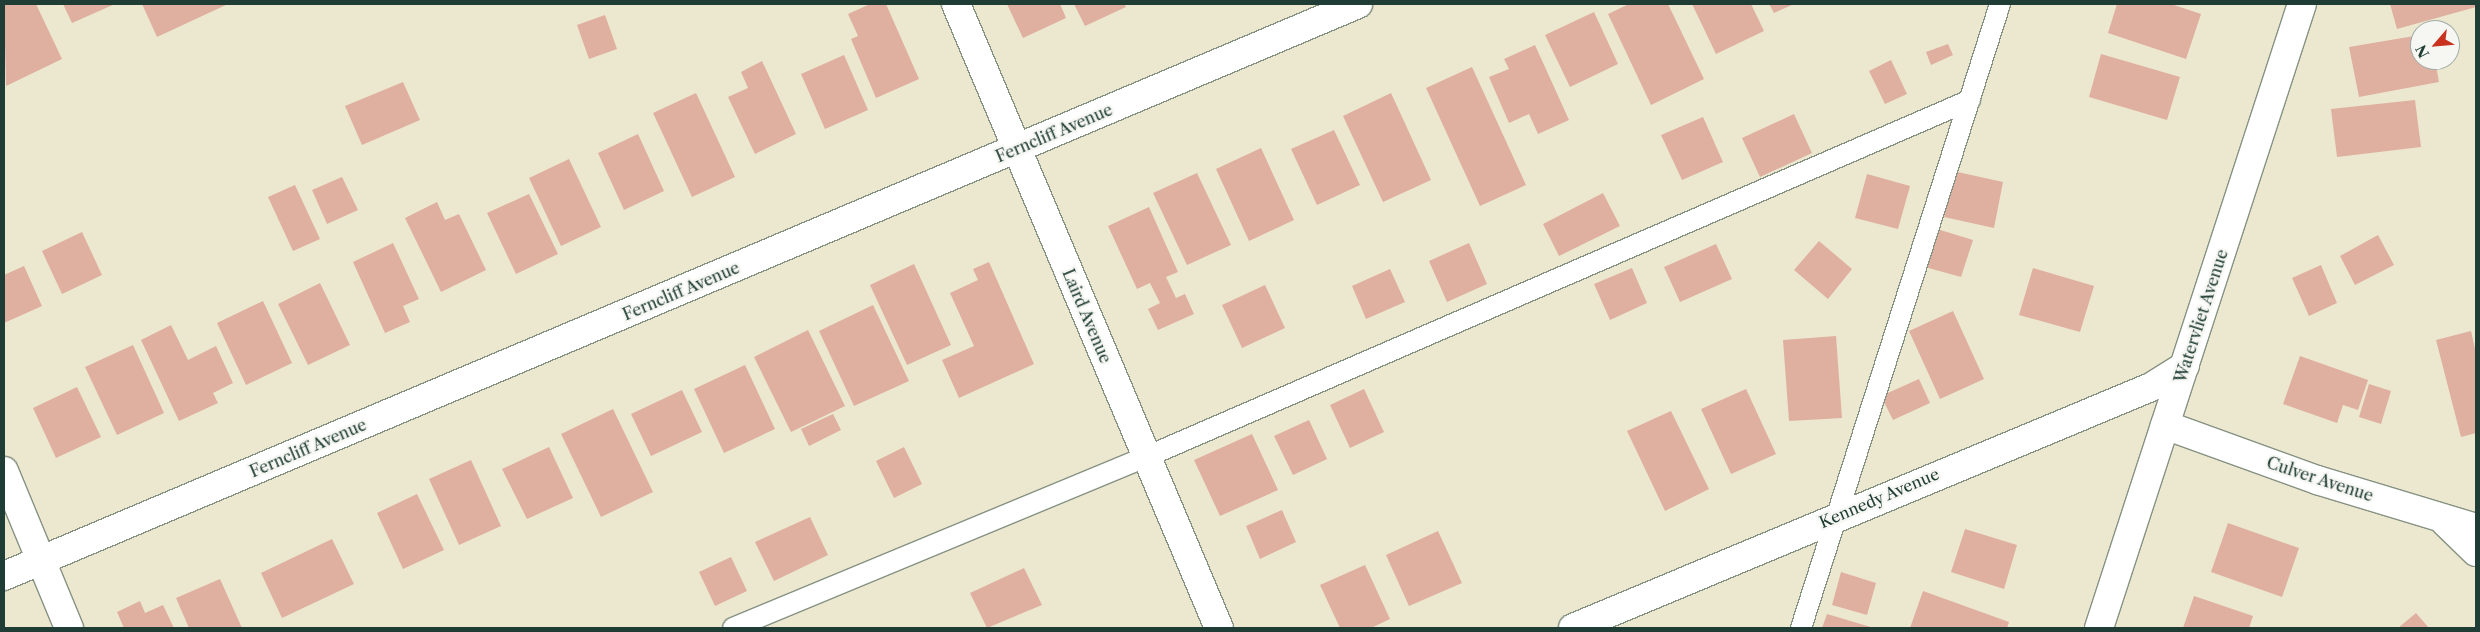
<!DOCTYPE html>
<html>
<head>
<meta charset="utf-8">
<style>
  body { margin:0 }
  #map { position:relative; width:2480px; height:632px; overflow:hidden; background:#ece8d0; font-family:"Libre Caslon Text",serif }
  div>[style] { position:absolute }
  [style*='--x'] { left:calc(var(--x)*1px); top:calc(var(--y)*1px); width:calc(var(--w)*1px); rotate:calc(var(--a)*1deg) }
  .building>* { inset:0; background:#dfafa0 }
  .roads { filter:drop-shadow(1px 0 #869282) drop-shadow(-1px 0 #869282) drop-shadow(0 1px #869282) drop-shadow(0 -1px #869282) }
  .lane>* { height:20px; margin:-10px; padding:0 10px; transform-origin:10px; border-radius:10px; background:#fff }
  .street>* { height:28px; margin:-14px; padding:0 14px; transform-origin:14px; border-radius:14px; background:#fff }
  .secondary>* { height:28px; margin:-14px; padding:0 14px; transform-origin:14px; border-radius:14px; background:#fff }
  span { translate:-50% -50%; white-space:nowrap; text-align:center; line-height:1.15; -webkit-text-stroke:4.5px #f6f6f2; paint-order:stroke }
  .street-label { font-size:16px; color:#1f3d34 }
  .frame { position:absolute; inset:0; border:5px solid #1f3d34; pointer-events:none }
  .north { position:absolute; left:2410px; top:20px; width:50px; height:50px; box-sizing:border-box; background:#f6f6f2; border:1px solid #a0aca6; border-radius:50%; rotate:243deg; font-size:14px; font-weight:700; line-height:20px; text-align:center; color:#1f3d34 }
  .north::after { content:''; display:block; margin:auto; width:18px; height:22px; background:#c8321e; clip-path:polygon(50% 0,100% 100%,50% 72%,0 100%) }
</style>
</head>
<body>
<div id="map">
  <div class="building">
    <div style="clip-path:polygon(4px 4px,36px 4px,62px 59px,6px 86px)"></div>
    <div style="clip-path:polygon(63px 4px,115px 4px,72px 23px)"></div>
    <div style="clip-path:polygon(142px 4px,228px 4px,157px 37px)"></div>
    <div style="clip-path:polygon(870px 4px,886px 4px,919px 79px,876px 98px,851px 39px,858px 36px,848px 14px)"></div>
    <div style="clip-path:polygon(1007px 4px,1060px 4px,1066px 18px,1023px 38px)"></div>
    <div style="clip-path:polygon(1074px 4px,1124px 4px,1126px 7px,1085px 26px)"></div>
    <div style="clip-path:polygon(1629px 4px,1668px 4px,1704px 79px,1651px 105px,1608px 14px)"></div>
    <div style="clip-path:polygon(1692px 4px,1751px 4px,1764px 31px,1716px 54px)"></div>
    <div style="clip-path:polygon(1769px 4px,1794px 4px,1774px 13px)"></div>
    <div style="clip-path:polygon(2117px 4px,2171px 4px,2201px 14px,2186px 59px,2108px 33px)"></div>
    <div style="clip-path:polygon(2390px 4px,2475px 4px,2476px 7px,2397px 29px)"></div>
    <div style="clip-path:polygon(1594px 12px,1618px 64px,1570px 87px,1545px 35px)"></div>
    <div style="clip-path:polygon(605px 15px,617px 49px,589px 59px,577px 25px)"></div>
    <div style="clip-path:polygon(2420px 35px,2420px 60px,2435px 60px,2439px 82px,2359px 97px,2349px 47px)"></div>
    <div style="clip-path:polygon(1948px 44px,1953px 55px,1931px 65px,1926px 52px)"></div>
    <div style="clip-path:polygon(1535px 45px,1569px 120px,1538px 134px,1529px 114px,1509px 123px,1489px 77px,1509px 69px,1504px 59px)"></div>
    <div style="clip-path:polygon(2101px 54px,2180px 77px,2167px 120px,2089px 97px)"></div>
    <div style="clip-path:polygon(844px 55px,868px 110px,825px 129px,801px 74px)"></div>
    <div style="clip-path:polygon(1891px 60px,1907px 94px,1885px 104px,1869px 71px)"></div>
    <div style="clip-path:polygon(762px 61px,796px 134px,755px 154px,728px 97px,748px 88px,741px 72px)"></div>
    <div style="clip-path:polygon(1472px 67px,1526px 185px,1480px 206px,1426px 88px)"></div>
    <div style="clip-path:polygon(403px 82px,420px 120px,362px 145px,345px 106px)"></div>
    <div style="clip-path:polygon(696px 93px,735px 177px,692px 197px,653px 113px)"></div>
    <div style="clip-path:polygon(1391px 93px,1431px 180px,1383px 202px,1343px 116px)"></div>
    <div style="clip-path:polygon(2415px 100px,2421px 147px,2337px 157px,2331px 109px)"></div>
    <div style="clip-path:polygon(1794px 114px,1812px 153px,1760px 177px,1742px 138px)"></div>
    <div style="clip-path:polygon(1703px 117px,1723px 162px,1682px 180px,1661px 135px)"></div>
    <div style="clip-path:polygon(1334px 130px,1360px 185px,1317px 205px,1291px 149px)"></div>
    <div style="clip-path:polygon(638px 134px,664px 191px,624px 210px,598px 153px)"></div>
    <div style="clip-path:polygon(1261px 148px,1294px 220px,1249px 241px,1216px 169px)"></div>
    <div style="clip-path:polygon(569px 159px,601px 227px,561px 246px,529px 178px)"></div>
    <div style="clip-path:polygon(1953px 171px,2003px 182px,1994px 228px,1944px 217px)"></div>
    <div style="clip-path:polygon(1197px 173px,1231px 245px,1187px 265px,1153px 193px)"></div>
    <div style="clip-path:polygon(1867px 174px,1910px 186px,1898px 229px,1855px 218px)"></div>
    <div style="clip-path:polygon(342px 177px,358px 210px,327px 224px,312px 190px)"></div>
    <div style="clip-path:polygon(295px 185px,320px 239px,293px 251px,268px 197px)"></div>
    <div style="clip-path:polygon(1603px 193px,1620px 226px,1559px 256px,1543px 224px)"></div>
    <div style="clip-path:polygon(529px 194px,558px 254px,516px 274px,487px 213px)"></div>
    <div style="clip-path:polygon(437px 202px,445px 220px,459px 214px,486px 270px,441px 292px,405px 218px)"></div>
    <div style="clip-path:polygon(1149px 207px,1178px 272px,1166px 277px,1176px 298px,1185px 294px,1194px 314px,1158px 330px,1148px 309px,1160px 303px,1150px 283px,1137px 289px,1108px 226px)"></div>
    <div style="clip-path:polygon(1937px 229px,1973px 240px,1961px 277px,1925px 267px)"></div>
    <div style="clip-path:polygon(82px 232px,102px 275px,62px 294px,42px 251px)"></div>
    <div style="clip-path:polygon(2378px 235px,2394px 265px,2355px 285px,2340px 256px)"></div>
    <div style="clip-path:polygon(1819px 241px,1852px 269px,1828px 299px,1794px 270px)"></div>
    <div style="clip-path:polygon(393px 243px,419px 299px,403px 306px,410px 322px,385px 333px,353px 262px)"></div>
    <div style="clip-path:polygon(1469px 243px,1487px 284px,1447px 302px,1429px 261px)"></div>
    <div style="clip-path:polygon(1716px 244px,1732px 279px,1680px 302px,1664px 267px)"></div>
    <div style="clip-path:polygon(989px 262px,1034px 364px,959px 398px,942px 360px,974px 346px,950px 293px,978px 280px,973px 269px)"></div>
    <div style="clip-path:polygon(914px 264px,951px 345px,907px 365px,870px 285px)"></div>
    <div style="clip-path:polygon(2321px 265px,2337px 303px,2309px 316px,2292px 278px)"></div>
    <div style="clip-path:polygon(24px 266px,42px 306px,4px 323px,4px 275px)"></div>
    <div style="clip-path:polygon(1632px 268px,1647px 303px,1610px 320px,1594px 284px)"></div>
    <div style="clip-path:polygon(2033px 268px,2094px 286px,2080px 332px,2019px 315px)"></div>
    <div style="clip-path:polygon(1390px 269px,1405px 302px,1366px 319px,1352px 286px)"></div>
    <div style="clip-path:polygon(320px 283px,350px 345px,308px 365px,278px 304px)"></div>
    <div style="clip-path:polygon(1265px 285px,1285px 328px,1242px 348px,1222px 305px)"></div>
    <div style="clip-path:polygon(263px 301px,292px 363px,246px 385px,217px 323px)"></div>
    <div style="clip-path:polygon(873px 305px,909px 381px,854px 406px,819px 331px)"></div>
    <div style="clip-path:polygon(1953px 311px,1984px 379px,1940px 399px,1909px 331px)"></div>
    <div style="clip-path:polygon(171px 325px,188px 360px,216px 346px,233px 383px,213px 393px,218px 403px,179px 421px,141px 340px)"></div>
    <div style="clip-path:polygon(808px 330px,845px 406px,791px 432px,754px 357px)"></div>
    <div style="clip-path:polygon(2471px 331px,2476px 353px,2476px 433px,2461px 437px,2436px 340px)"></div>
    <div style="clip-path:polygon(1836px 336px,1842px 418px,1789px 421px,1783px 340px)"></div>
    <div style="clip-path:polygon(133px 345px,164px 413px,117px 435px,85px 367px)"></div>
    <div style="clip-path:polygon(2300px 356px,2368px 380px,2358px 410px,2343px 405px,2337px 423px,2283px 404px)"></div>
    <div style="clip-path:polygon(745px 365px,775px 429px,724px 453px,694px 389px)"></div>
    <div style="clip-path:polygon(1919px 379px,1930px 403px,1893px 420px,1881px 396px)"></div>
    <div style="clip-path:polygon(2369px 384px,2391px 391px,2381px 424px,2359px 417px)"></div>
    <div style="clip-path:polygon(77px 387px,101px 437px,56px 458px,33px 408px)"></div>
    <div style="clip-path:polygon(1364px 389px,1384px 432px,1350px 448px,1330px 405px)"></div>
    <div style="clip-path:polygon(1746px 389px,1776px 454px,1731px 474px,1701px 409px)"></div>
    <div style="clip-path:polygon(682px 390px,702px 432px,651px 456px,631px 414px)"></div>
    <div style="clip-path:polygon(613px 409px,653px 492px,601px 517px,561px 434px)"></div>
    <div style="clip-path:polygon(1671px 411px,1709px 489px,1665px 511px,1627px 431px)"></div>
    <div style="clip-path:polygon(833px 414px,841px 430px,809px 446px,801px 429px)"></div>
    <div style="clip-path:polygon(1309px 420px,1327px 459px,1293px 475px,1274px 436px)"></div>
    <div style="clip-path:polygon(1252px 434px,1278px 490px,1220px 516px,1194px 460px)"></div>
    <div style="clip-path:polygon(549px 447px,573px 498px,527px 519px,502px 469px)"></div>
    <div style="clip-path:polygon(904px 447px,922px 484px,894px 498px,876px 461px)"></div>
    <div style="clip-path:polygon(471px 460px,501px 526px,459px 545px,429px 479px)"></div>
    <div style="clip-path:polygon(417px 494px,444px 550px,403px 569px,377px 513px)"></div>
    <div style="clip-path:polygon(1282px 510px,1296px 542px,1260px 559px,1246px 526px)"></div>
    <div style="clip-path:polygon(810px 517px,828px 555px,774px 581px,755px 542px)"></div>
    <div style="clip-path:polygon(2228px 523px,2299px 548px,2282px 597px,2211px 572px)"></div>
    <div style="clip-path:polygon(1965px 529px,2017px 545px,2004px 589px,1951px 572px)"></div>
    <div style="clip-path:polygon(1438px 531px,1462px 583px,1409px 606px,1386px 555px)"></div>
    <div style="clip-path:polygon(332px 539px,354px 584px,282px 618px,261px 573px)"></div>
    <div style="clip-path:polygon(731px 557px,747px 591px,715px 606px,699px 572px)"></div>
    <div style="clip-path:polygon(1365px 565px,1390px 619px,1371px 628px,1340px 628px,1320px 585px)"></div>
    <div style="clip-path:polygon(1024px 568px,1042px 605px,987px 628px,970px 593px)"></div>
    <div style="clip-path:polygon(1841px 572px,1876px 583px,1867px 615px,1832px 605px)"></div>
    <div style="clip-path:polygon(220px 579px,242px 628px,189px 628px,176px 598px)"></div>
    <div style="clip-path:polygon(1923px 591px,2009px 622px,2007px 628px,1910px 628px)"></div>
    <div style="clip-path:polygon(2194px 596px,2253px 616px,2249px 628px,2183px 628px)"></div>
    <div style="clip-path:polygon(140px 601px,145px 613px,163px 605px,174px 628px,124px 628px,117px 612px)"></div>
    <div style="clip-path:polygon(2416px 613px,2429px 628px,2398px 628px)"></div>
    <div style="clip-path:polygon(1827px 614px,1874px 628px,1822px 628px)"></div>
  </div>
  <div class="roads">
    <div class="lane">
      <div style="--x:733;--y:628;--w:447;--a:-22.5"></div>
      <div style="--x:1146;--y:457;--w:898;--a:-23.42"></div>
      <div style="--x:1801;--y:628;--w:655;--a:-72.31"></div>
    </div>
    <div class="street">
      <div style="--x:956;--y:4;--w:677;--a:67.15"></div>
      <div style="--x:2165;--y:425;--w:162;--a:19.9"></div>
      <div style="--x:2317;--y:480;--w:166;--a:16.8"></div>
      <div style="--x:4;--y:471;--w:170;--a:67.5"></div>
      <div style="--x:2445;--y:522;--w:43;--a:44.1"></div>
      <div style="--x:4;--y:576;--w:1470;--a:-22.9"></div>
      <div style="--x:1573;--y:628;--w:626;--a:-22.63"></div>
      <div style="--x:2151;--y:387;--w:40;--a:-32"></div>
    </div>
    <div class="secondary">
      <div style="--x:2099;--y:628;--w:656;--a:-71.98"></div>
    </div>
  </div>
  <div class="street-label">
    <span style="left:1054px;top:133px;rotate:-23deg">Ferncliff Avenue</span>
    <span style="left:681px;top:291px;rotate:-23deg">Ferncliff Avenue</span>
    <span style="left:1087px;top:316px;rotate:67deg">Laird Avenue</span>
    <span style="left:2201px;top:316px;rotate:-72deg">Watervliet Avenue</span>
    <span style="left:308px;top:448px;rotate:-23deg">Ferncliff Avenue</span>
    <span style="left:2320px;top:479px;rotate:18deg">Culver Avenue</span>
    <span style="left:1879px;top:498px;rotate:-23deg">Kennedy Avenue</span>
  </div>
  <div class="frame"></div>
  <div class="north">N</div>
</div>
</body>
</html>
